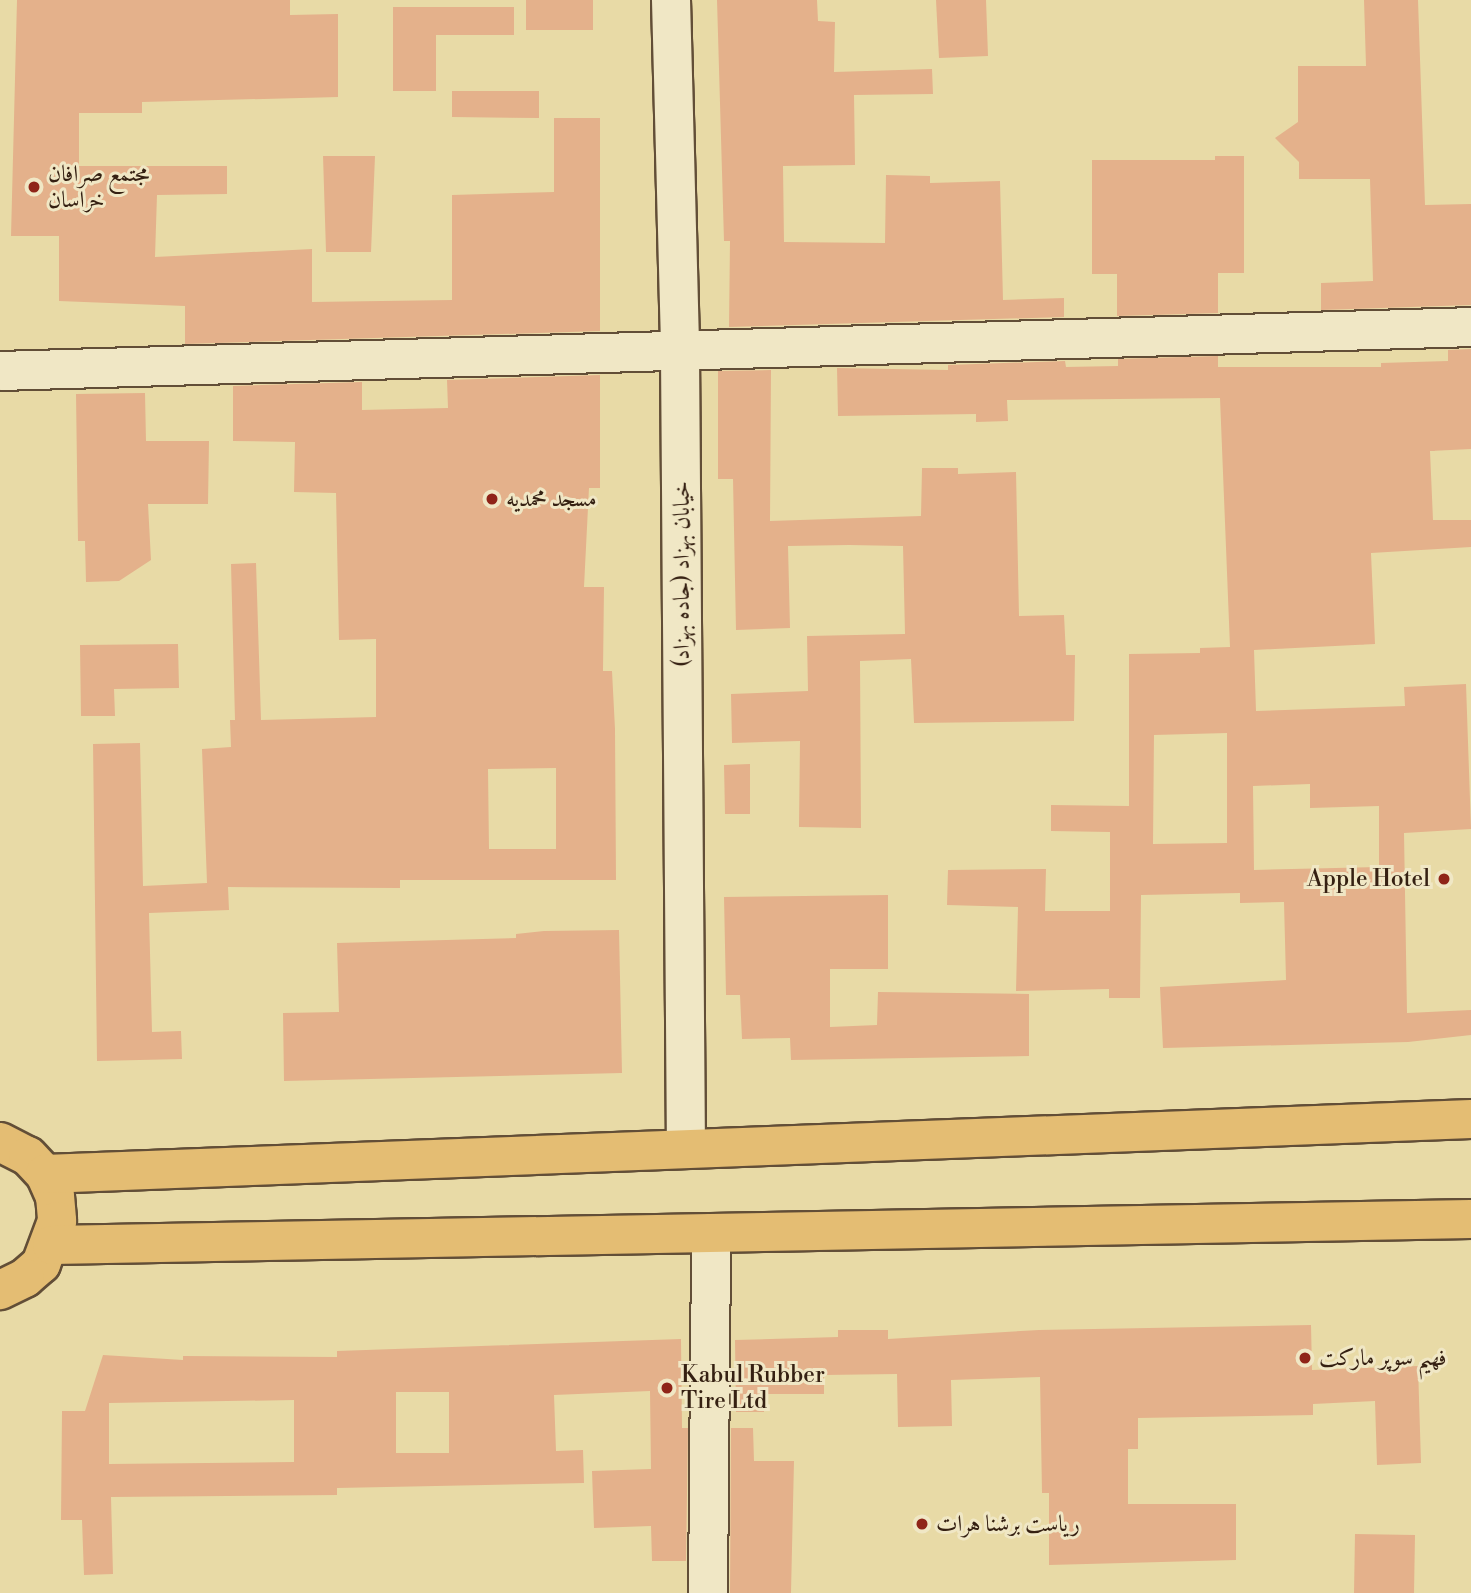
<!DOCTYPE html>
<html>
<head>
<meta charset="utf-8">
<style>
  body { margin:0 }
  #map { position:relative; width:1471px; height:1593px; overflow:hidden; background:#e8daa6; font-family:"Libre Bodoni",Amiri,serif }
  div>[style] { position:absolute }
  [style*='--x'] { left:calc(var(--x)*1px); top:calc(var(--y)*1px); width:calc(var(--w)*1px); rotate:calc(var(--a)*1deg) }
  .building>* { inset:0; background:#e4b18b }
  .roads { filter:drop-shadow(2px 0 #624e37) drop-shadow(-2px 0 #624e37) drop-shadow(0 2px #624e37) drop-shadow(0 -2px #624e37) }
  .minor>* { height:38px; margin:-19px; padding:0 19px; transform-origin:19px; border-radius:19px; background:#f0e7c5 }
  .highway>* { height:38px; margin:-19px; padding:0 19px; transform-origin:19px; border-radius:19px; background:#e4bd73 }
  .dots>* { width:19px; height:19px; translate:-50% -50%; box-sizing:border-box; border:4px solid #f0e7c5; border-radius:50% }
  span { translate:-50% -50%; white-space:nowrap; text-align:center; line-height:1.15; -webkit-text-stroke:6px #f0e7c5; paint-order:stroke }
  .poi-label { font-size:23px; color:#352012 }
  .left { translate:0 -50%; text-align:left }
  .right { translate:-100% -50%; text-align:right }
  .street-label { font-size:23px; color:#352012 }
</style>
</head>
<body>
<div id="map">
  <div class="building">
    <div style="clip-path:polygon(17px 0,290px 0,290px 15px,338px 14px,338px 97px,142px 102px,142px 113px,79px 113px,79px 166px,227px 166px,227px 194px,157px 195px,155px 257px,312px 249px,312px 302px,452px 300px,452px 195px,554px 192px,554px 118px,600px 118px,600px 331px,185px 344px,185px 306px,59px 301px,59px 236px,11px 236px)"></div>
    <div style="clip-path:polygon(526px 0,593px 0,593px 30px,526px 30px)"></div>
    <div style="clip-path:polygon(717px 0,817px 0,818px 21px,835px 22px,834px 72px,932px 69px,933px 94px,854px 95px,855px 165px,783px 166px,784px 242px,885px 243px,886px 175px,930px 176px,930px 183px,1000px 181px,1003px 300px,1064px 298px,1064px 317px,729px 327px,730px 241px,724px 241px)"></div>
    <div style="clip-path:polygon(936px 0,986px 0,988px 56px,939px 58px)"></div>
    <div style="clip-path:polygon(1364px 0,1418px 0,1425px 205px,1471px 204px,1471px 305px,1321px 310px,1321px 283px,1373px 281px,1370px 179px,1299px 179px,1299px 162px,1275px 138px,1298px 122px,1298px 66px,1366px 66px)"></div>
    <div style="clip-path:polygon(393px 7px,514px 7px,514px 35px,436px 35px,436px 91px,393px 91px)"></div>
    <div style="clip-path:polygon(452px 91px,539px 91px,539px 118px,452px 117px)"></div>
    <div style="clip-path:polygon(323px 156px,375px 156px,371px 252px,326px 252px)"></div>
    <div style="clip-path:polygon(1215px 156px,1244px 156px,1244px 273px,1218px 273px,1218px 313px,1117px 316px,1117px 274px,1092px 274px,1092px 160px,1215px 160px)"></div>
    <div style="clip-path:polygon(evenodd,1471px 349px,1471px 449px,1430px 451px,1433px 520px,1471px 520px,1471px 547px,1371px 553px,1375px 644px,1254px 650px,1256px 711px,1405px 706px,1404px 687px,1466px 684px,1471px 829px,1404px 833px,1407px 1013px,1471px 1010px,1471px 1035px,1408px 1042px,1163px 1048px,1160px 987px,1286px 980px,1284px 902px,1240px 903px,1240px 893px,1141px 895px,1140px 998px,1109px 998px,1109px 989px,1016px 991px,1018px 907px,947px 905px,948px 870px,1046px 869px,1045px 911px,1110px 911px,1110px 832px,1051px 831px,1051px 805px,1129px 806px,1129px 654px,1200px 653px,1200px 648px,1230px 647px,1220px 398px,1007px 400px,1008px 421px,976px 422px,976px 414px,838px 416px,837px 368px,948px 370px,948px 365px,1065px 361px,1066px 367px,1118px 366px,1118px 359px,1218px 356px,1218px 367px,1381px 367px,1381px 363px,1448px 361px,1448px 350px,1471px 349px,1227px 733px,1227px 843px,1153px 844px,1154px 735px,1227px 733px,1471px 349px,1310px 784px,1310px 808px,1379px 806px,1379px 867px,1254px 870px,1253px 786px,1310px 784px)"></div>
    <div style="clip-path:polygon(771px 370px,770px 521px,921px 516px,922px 468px,958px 468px,958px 474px,1016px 472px,1019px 616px,1064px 615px,1066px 655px,1075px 655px,1074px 721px,914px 723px,911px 659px,860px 661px,861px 828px,799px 827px,800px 741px,732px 743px,731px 694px,808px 691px,807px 636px,905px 634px,903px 546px,849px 545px,788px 546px,790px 628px,736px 630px,733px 479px,718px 479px,718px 371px)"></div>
    <div style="clip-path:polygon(evenodd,600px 375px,600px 488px,589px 488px,584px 587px,604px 587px,603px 671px,612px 671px,615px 729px,616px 880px,400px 880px,400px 888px,228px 887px,229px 910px,149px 913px,152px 1032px,181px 1031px,182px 1059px,97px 1061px,93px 744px,140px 743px,143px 886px,207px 883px,202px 749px,231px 747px,230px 720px,235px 720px,231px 564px,256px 563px,261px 720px,376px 717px,376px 639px,339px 640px,336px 493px,294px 492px,295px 442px,233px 441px,233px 386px,362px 382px,362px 410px,448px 408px,447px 380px,600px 375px,556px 768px,556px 849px,489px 849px,488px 769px,556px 768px)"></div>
    <div style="clip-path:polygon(145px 393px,146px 441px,209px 441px,208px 504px,148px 504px,151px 560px,119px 581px,86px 582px,85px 541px,78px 541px,76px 394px)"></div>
    <div style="clip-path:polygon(178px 644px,179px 688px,114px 689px,115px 716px,81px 716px,80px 645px)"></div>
    <div style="clip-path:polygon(750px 764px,750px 814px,725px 814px,724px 765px)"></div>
    <div style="clip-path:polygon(888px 895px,888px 969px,830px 969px,830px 1027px,877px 1025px,878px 992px,1029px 994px,1029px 1056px,791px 1060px,790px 1038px,742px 1039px,740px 995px,726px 995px,724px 897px)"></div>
    <div style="clip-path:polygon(619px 930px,622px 1073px,284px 1081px,283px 1013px,339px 1012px,337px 943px,516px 938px,516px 934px,544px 931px)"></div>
    <div style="clip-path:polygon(1311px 1325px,1312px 1370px,1418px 1366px,1421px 1463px,1377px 1465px,1375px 1401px,1313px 1404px,1313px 1415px,1138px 1418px,1138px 1449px,1128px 1449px,1128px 1504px,1236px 1504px,1236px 1560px,1049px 1565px,1049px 1493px,1042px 1493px,1040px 1377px,951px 1380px,952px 1426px,898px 1427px,897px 1374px,824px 1375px,824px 1394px,764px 1394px,764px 1412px,736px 1412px,735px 1340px,838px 1337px,838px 1330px,888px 1330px,888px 1339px,1039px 1330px)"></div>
    <div style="clip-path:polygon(evenodd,681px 1339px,682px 1428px,688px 1428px,686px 1561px,652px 1561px,651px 1526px,594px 1528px,592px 1471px,651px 1469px,650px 1391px,554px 1395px,556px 1451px,583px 1450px,584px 1483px,337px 1488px,337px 1495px,111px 1497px,113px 1574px,84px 1575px,82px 1520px,61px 1520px,62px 1411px,85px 1411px,103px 1355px,183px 1360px,183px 1356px,337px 1357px,337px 1351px,681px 1339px,396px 1392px,449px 1392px,449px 1453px,396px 1453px,396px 1392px,681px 1339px,294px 1400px,294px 1462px,109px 1464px,109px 1403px,294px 1400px)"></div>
    <div style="clip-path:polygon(731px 1428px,753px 1428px,754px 1461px,794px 1461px,791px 1593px,730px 1593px)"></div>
    <div style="clip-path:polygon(1355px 1534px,1415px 1535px,1414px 1593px,1354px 1593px)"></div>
  </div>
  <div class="roads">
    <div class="minor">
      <div style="--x:671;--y:0;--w:354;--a:88.5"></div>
      <div style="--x:680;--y:354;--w:794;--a:89.57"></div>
      <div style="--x:0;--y:371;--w:1472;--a:-1.71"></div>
      <div style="--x:708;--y:1593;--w:360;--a:-89.5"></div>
    </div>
    <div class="highway">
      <div style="--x:0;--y:1142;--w:31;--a:27"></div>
      <div style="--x:28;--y:1156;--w:25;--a:47"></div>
      <div style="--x:45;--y:1174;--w:24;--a:66"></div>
      <div style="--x:55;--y:1196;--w:25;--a:85"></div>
      <div style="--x:57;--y:1221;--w:46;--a:110.4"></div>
      <div style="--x:41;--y:1264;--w:21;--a:139"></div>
      <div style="--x:25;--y:1278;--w:28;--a:154"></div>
      <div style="--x:45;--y:1174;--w:1427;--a:-2.21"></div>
      <div style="--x:52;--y:1245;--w:1419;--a:-1.05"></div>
    </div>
  </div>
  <div class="dots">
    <div style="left:34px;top:187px;background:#8f2418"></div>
    <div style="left:492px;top:499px;background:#8f2418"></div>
    <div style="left:1444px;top:879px;background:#8f2418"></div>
    <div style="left:1305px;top:1358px;background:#8f2418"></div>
    <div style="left:667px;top:1388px;background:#8f2418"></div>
    <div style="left:922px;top:1524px;background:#8f2418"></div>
  </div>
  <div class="poi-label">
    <span class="left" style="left:48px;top:187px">مجتمع صرافان<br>خراسان</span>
    <span class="left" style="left:506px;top:499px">مسجد محمدیه</span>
    <span class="right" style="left:1430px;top:879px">Apple Hotel</span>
    <span class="left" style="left:1319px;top:1358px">فهیم سوپر مارکت</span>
    <span class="left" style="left:681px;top:1388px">Kabul Rubber<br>Tire Ltd</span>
    <span class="left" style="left:936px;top:1524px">ریاست برشنا هرات</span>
  </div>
  <div class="street-label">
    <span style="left:682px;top:574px;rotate:-90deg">خیابان بهزاد (جاده بهزاد)</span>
  </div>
</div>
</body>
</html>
